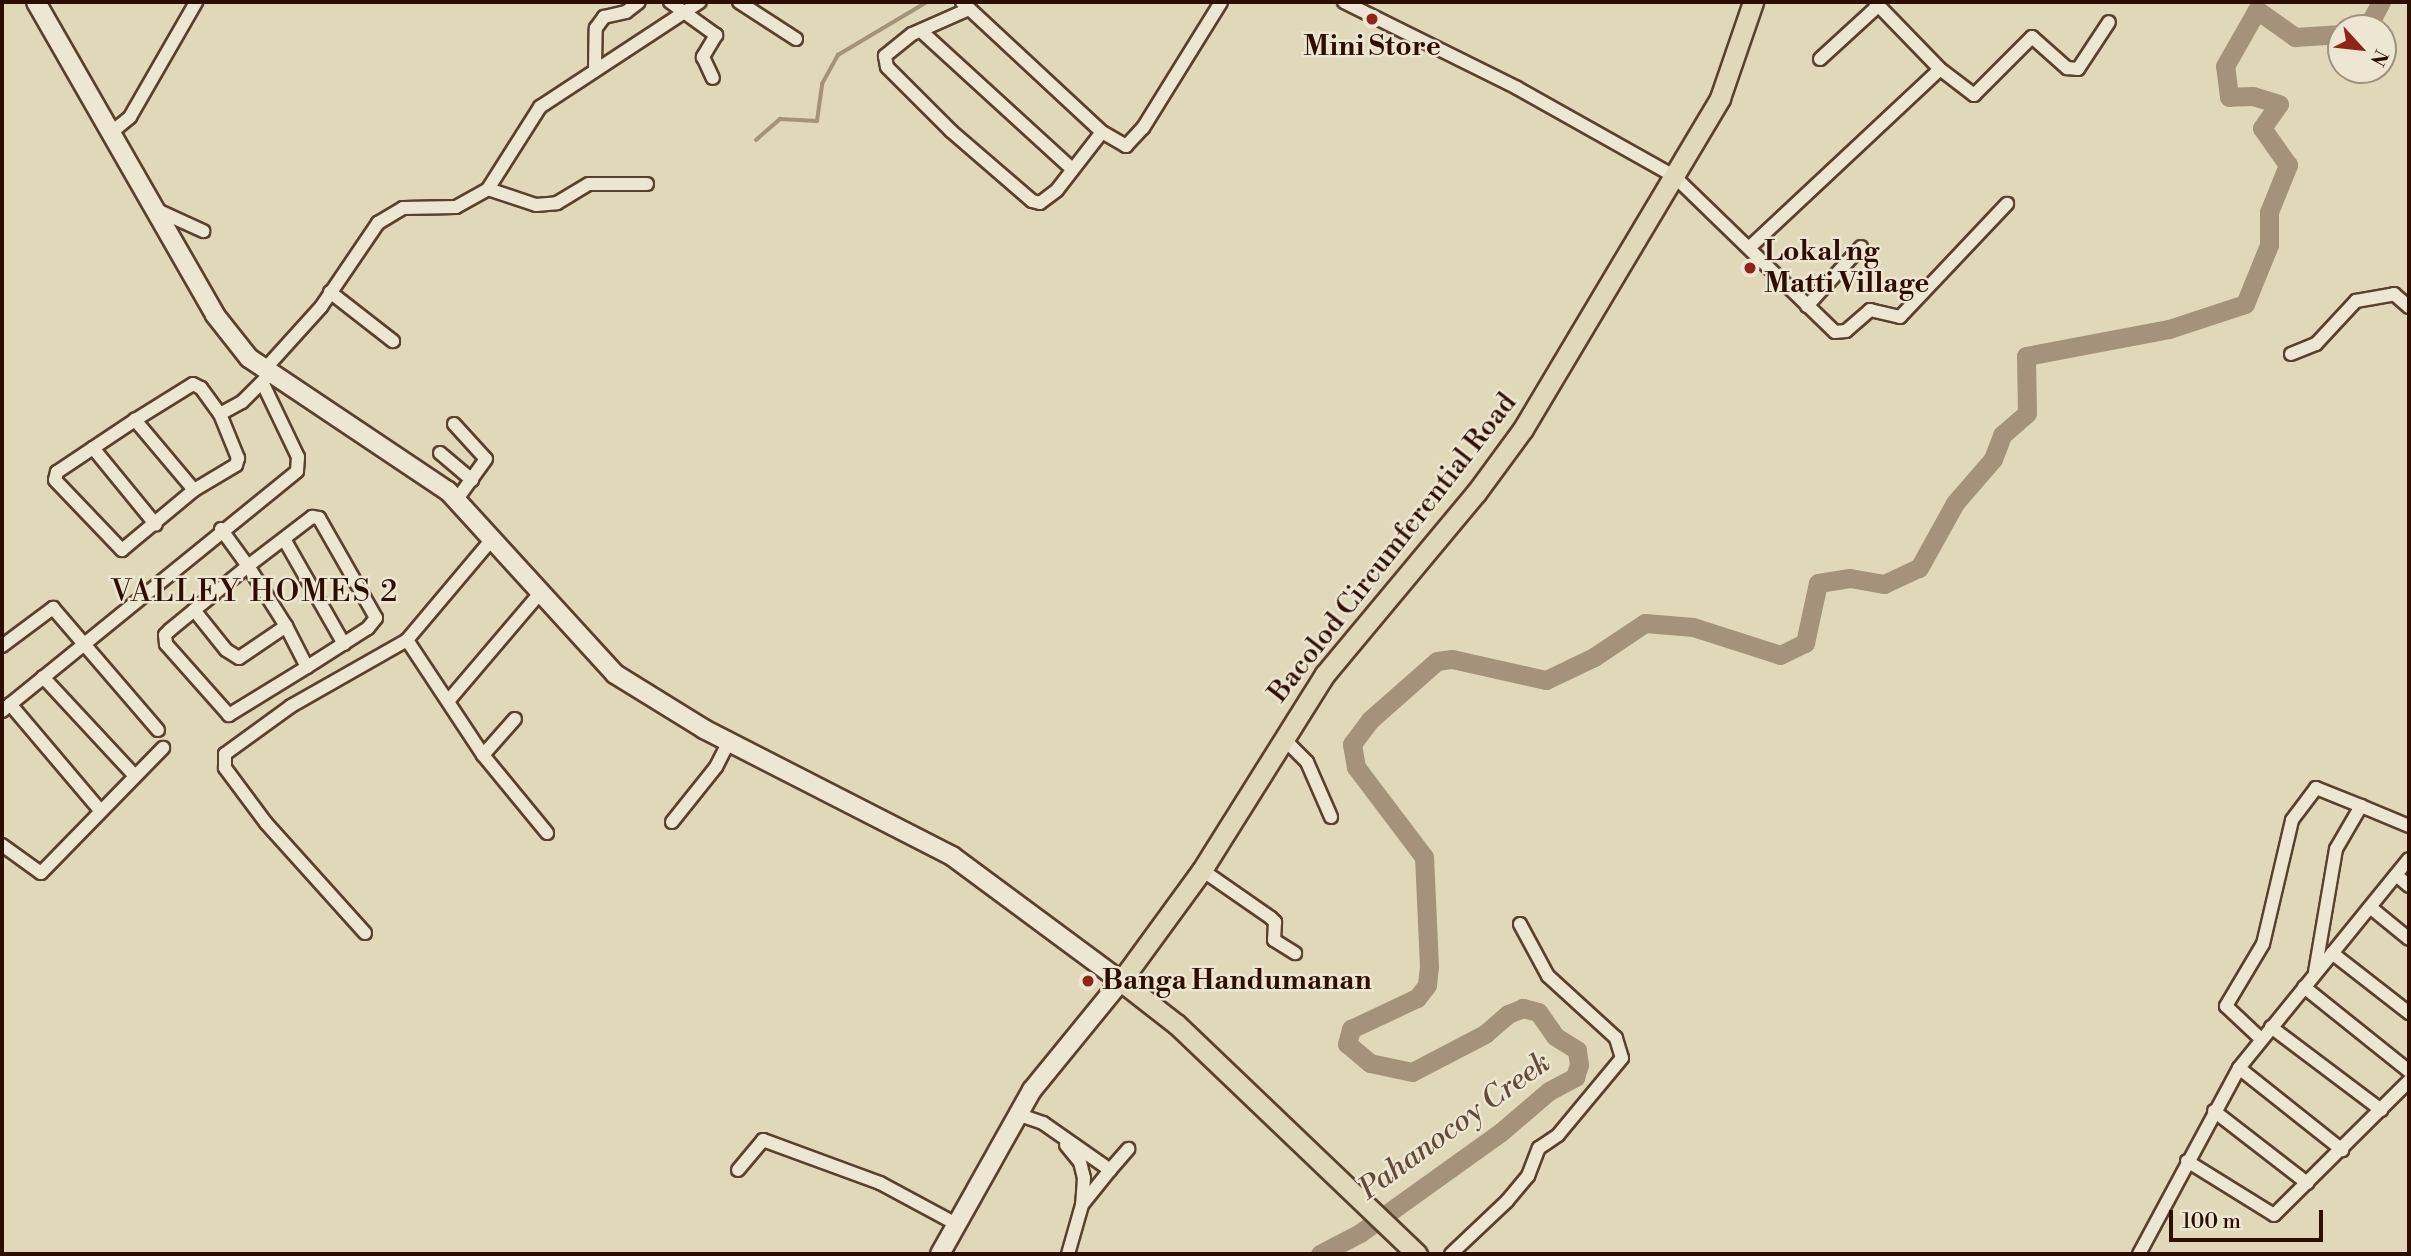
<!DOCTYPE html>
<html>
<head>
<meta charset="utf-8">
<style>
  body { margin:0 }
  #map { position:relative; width:2411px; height:1256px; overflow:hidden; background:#e1d8b9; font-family:"Libre Bodoni",serif }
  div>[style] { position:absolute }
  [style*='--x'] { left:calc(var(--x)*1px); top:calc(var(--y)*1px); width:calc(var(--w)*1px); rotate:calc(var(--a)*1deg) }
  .stream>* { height:3.5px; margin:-1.75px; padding:0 1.75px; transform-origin:1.75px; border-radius:1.75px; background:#a4937a }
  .river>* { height:19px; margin:-9.5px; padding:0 9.5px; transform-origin:9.5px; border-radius:9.5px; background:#a4937a }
  .roads { filter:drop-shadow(2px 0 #5a402e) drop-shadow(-2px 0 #5a402e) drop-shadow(0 2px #5a402e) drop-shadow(0 -2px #5a402e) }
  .street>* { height:12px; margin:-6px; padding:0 6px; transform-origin:6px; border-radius:6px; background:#ece6d2 }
  .secondary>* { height:18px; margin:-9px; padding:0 9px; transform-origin:9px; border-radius:9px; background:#ece6d2 }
  .primary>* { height:19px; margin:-9.5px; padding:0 9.5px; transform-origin:9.5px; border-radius:9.5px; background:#e1d8b9 }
  .dots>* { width:19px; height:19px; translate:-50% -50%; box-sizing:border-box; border:4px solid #ece6d2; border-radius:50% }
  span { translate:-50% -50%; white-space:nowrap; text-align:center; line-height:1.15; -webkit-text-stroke:5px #ece6d2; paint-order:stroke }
  .poi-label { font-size:28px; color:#2d0e00; font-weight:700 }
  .left { translate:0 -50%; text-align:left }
  .street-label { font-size:28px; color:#2d0e00 }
  .neighbourhood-label { font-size:30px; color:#2d0e00; letter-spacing:2px }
  .water-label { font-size:30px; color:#634a37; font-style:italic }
  .frame { position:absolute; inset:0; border:4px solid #2d0e00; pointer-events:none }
  .north { position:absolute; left:2327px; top:14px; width:70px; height:70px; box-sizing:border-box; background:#ece6d2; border:2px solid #a0907e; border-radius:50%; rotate:117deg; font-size:19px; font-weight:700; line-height:28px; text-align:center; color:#2d0e00 }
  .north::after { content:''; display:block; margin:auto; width:24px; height:32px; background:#8f2418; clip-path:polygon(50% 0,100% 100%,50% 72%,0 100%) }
  .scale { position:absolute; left:2169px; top:1210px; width:154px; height:32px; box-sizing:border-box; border:4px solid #2d0e00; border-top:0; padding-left:9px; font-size:21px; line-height:24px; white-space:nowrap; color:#2d0e00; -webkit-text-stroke:5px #ece6d2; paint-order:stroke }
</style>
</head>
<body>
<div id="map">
  <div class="stream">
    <div style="--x:756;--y:140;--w:32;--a:-41"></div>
    <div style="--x:780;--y:119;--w:37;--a:3"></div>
    <div style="--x:817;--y:121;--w:37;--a:-82"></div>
    <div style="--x:822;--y:84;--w:33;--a:-61"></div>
    <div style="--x:838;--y:55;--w:104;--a:-30.8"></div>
  </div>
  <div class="river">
    <div style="--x:2367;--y:28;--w:30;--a:-62"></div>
    <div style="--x:1320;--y:1254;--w:45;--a:-27.7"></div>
    <div style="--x:1360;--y:1233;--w:173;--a:-35.6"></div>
    <div style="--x:1501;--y:1132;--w:63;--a:-40.5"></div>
    <div style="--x:1549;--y:1091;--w:30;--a:-28"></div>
    <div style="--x:1575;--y:1077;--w:13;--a:-72"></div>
    <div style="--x:1579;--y:1065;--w:15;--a:-98"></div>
    <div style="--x:1577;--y:1050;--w:26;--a:-148"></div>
    <div style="--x:1555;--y:1036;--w:29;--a:-125"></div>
    <div style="--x:1538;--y:1012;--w:16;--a:-165"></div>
    <div style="--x:1523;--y:1008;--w:16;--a:158"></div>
    <div style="--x:1508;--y:1014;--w:30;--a:139"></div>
    <div style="--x:1485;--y:1034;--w:82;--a:152.5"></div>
    <div style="--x:1412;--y:1072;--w:43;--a:-167.9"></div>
    <div style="--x:1370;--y:1063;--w:30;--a:-140"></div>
    <div style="--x:1347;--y:1044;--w:16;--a:-75"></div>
    <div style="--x:1351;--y:1029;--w:73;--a:-25.2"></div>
    <div style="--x:1417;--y:998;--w:16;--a:-52"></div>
    <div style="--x:1427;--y:985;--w:19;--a:-84"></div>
    <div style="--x:1429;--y:966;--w:109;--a:-92.6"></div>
    <div style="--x:1424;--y:857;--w:113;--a:-127.1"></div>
    <div style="--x:1356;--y:767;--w:23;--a:-100"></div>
    <div style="--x:1352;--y:744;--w:30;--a:-53"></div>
    <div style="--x:1370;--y:720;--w:89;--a:-41.4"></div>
    <div style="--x:1437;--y:661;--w:15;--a:-8"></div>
    <div style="--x:1452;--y:659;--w:96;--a:12.6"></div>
    <div style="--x:1546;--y:680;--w:53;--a:-25.6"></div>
    <div style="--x:1594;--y:657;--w:61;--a:-33.7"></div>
    <div style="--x:1645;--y:623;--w:48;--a:4.8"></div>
    <div style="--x:1693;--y:627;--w:91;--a:17.8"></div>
    <div style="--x:1780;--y:655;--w:28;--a:-26"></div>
    <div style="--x:1805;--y:643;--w:61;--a:-77.8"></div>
    <div style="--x:1818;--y:583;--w:32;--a:-9"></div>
    <div style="--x:1850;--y:578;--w:35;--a:10"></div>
    <div style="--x:1884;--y:584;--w:38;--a:-25"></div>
    <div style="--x:1919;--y:568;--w:74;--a:-61"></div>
    <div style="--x:1955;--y:503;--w:58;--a:-49.2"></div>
    <div style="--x:1993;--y:459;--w:26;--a:-69"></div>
    <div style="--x:2002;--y:435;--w:33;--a:-41"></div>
    <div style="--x:2027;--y:413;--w:57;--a:-91"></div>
    <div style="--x:2026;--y:356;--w:146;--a:-10.7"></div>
    <div style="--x:2169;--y:329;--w:80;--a:-18.2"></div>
    <div style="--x:2245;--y:304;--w:64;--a:-67.9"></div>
    <div style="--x:2269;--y:245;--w:33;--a:-90"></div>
    <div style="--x:2269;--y:212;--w:51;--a:-68"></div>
    <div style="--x:2288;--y:165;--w:45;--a:-125.1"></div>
    <div style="--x:2262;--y:128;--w:29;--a:-55"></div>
    <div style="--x:2279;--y:104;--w:27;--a:-163"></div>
    <div style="--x:2253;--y:96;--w:24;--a:178"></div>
    <div style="--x:2229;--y:97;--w:31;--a:-97"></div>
    <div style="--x:2225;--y:66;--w:64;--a:-60.3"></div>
    <div style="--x:2257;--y:10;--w:47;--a:35.4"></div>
    <div style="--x:2295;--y:37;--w:46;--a:-3.7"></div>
  </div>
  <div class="roads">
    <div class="street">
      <div style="--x:670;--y:2;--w:57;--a:35.7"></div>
      <div style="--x:716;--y:35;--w:26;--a:121"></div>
      <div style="--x:703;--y:57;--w:23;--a:65"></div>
      <div style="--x:739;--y:2;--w:68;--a:33"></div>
      <div style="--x:962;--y:2;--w:191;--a:42.9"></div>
      <div style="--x:1102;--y:132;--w:28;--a:30"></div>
      <div style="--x:1126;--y:146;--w:25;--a:-47"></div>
      <div style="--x:1143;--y:128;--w:148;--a:-58.2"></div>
      <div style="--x:1344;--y:2;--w:193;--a:26.4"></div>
      <div style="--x:1517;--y:88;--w:180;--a:29.3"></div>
      <div style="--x:1674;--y:176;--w:224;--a:44.1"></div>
      <div style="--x:1835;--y:332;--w:11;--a:-5"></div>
      <div style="--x:1846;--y:331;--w:32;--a:-41"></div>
      <div style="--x:1870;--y:310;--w:31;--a:13"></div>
      <div style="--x:1900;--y:317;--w:156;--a:-46.6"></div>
      <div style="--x:1875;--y:2;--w:93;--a:45.9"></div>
      <div style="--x:1940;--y:69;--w:43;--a:37.4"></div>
      <div style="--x:1974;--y:95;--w:82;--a:-45"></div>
      <div style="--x:2032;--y:37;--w:47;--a:41.5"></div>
      <div style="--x:2067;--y:68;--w:11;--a:5"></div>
      <div style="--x:2078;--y:69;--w:56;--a:-56.6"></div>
      <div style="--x:969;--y:9;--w:62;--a:156.3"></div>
      <div style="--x:912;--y:34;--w:35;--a:141"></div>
      <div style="--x:885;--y:56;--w:11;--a:80"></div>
      <div style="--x:887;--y:67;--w:91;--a:45"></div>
      <div style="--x:951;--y:131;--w:107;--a:40.8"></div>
      <div style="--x:1032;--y:201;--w:8;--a:14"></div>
      <div style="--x:1040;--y:203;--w:21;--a:-37"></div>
      <div style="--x:1057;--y:190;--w:73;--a:-52.2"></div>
      <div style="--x:921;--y:31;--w:205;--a:42.4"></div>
      <div style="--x:1820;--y:59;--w:80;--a:-42.5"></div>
      <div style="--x:595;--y:67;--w:39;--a:-89"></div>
      <div style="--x:596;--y:28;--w:14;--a:-54"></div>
      <div style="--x:604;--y:17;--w:23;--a:-13"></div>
      <div style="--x:626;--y:12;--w:16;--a:-38"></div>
      <div style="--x:113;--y:131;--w:22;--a:-39"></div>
      <div style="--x:130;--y:117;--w:133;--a:-60.1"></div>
      <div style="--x:488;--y:189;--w:51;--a:18.4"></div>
      <div style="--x:536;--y:205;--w:21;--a:-5"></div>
      <div style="--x:557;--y:203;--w:37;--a:-31"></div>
      <div style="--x:589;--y:184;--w:58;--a:0"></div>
      <div style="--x:157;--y:210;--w:51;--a:24.5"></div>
      <div style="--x:1750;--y:247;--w:260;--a:-43.1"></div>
      <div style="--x:330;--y:292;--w:80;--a:37.9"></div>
      <div style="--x:1807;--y:306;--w:80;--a:-47.5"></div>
      <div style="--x:2291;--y:354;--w:27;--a:-22"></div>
      <div style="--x:2316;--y:344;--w:59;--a:-47.1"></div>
      <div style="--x:2356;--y:301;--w:39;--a:-10"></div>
      <div style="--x:2394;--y:294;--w:20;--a:41"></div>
      <div style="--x:264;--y:370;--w:85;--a:-47.9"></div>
      <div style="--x:321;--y:307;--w:102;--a:-55.8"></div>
      <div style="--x:378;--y:223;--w:29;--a:-31"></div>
      <div style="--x:403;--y:208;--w:53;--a:-1.1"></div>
      <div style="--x:456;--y:207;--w:37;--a:-29"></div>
      <div style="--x:488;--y:189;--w:97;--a:-57.6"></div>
      <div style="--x:540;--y:107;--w:191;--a:-33.3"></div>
      <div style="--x:193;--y:384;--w:9;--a:27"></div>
      <div style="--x:201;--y:388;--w:32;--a:54"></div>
      <div style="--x:220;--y:414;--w:48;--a:67.8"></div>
      <div style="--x:238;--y:458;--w:7;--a:106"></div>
      <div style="--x:236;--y:465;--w:49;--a:149.2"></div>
      <div style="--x:194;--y:490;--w:92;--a:-130.1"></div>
      <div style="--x:135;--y:420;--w:68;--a:-31.8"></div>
      <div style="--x:220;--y:414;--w:25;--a:-29"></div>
      <div style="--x:242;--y:402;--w:34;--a:-45"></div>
      <div style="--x:135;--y:420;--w:94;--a:146.3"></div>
      <div style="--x:57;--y:472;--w:8;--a:104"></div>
      <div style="--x:55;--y:480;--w:97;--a:46.3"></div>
      <div style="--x:122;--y:550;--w:94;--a:-39.8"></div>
      <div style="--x:454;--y:424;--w:47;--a:47.6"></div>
      <div style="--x:486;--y:459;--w:49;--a:125.9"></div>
      <div style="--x:93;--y:448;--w:99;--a:50.7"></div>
      <div style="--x:440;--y:453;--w:42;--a:40.2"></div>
      <div style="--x:221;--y:529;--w:46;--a:53.9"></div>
      <div style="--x:248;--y:566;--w:71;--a:57.7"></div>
      <div style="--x:286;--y:626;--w:46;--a:62.9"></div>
      <div style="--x:307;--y:667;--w:92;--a:148.4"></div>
      <div style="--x:229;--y:715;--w:95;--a:-131.6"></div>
      <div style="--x:166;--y:644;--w:9;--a:-96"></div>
      <div style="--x:165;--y:635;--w:7;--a:-45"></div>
      <div style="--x:170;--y:630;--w:101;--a:-39.4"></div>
      <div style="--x:248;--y:566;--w:81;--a:-37.4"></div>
      <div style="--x:312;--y:517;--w:7;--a:8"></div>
      <div style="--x:319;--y:518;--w:115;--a:60.3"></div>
      <div style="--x:376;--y:618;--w:13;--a:129"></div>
      <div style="--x:368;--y:628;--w:72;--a:147.4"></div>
      <div style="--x:284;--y:539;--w:121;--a:60.3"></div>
      <div style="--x:194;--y:610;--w:51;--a:51.3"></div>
      <div style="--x:226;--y:650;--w:15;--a:32"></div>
      <div style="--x:239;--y:658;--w:57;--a:-34.2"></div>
      <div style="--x:407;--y:640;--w:138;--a:56.5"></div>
      <div style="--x:483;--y:755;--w:101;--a:50.6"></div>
      <div style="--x:2;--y:646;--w:64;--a:-36.7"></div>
      <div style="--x:53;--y:608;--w:161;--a:49.3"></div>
      <div style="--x:43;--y:677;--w:135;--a:47.1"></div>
      <div style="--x:449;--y:700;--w:140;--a:-49.6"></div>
      <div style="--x:10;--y:704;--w:139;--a:49.7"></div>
      <div style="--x:2;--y:711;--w:380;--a:-39.1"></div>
      <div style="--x:297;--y:471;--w:14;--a:-86"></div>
      <div style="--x:298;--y:457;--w:83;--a:-115.6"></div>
      <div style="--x:1283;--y:738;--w:34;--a:45"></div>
      <div style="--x:1307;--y:762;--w:60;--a:66.4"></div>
      <div style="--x:483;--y:755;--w:48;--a:-48.4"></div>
      <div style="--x:672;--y:822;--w:70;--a:-51.3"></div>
      <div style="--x:716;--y:767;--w:28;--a:-63"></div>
      <div style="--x:2;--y:845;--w:48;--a:35.7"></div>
      <div style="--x:41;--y:873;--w:175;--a:-45.7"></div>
      <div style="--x:1202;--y:870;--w:84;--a:34.8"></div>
      <div style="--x:1271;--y:918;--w:6;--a:45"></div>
      <div style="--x:1275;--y:922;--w:18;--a:93"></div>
      <div style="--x:1274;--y:940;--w:25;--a:32"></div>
      <div style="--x:2396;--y:875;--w:17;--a:40"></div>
      <div style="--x:2370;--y:907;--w:50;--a:39.4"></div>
      <div style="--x:365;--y:933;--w:148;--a:-132"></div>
      <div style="--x:266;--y:823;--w:69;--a:-126.7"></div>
      <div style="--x:225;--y:768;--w:14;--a:-90"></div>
      <div style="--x:225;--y:754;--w:82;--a:-36"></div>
      <div style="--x:291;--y:706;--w:133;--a:-29.6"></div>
      <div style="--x:407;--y:640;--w:132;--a:-49.9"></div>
      <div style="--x:2332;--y:953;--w:98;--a:37.9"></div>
      <div style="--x:2315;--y:972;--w:125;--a:-80.3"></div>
      <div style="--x:2336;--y:849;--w:50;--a:-59.8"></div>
      <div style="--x:2361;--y:806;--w:52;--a:22.6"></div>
      <div style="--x:2304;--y:987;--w:134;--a:38.7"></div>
      <div style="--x:2271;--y:1027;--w:138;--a:37"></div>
      <div style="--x:2261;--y:1039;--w:48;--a:-136.7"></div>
      <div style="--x:2226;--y:1006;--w:72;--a:-59.2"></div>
      <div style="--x:2263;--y:944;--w:127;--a:-76.8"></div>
      <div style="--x:2292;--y:820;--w:40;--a:-53"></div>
      <div style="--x:2316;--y:788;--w:48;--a:21.8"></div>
      <div style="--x:2239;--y:1068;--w:132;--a:38.5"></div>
      <div style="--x:2214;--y:1111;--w:118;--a:37.7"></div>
      <div style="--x:1017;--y:1114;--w:28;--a:19"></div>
      <div style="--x:1043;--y:1123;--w:82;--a:35"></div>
      <div style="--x:1110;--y:1170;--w:45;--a:128.7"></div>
      <div style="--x:1082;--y:1205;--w:51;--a:105.9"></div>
      <div style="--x:1066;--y:1145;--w:22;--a:51"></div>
      <div style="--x:1080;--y:1162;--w:16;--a:76"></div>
      <div style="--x:1084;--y:1178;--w:26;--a:94"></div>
      <div style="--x:2187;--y:1161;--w:102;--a:31.8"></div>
      <div style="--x:2274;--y:1215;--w:190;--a:-44.8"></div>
      <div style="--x:738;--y:1170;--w:39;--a:-50"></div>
      <div style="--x:763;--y:1140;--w:125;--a:20.2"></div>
      <div style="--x:880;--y:1183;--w:86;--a:28.3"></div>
      <div style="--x:1110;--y:1170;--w:28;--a:-49"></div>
      <div style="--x:1451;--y:1254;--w:77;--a:-43.4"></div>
      <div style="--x:1507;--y:1201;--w:33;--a:-50"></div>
      <div style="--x:1528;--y:1176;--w:30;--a:-69"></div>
      <div style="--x:1539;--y:1148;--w:23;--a:-34"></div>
      <div style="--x:1558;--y:1135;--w:100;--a:-50.3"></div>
      <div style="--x:1622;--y:1058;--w:21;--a:-107"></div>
      <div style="--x:1616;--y:1038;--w:92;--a:-137.6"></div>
      <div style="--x:1548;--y:976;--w:59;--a:-118.3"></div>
      <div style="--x:2139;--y:1254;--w:211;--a:-61.7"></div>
      <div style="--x:2239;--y:1068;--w:269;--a:-50.9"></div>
    </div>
    <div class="secondary">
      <div style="--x:36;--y:2;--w:361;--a:60.2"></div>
      <div style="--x:215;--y:315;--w:55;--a:51.7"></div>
      <div style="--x:249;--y:358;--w:239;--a:33.8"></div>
      <div style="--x:448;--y:491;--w:248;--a:47.6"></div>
      <div style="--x:615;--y:674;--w:105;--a:31.7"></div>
      <div style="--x:704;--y:729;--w:279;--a:27.1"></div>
      <div style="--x:952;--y:856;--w:210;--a:36.5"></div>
      <div style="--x:1121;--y:981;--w:141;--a:129.2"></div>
      <div style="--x:1032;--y:1090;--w:188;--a:119.3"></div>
    </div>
    <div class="primary">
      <div style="--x:1417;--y:1254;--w:333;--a:-136.3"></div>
      <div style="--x:1176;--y:1024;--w:70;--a:-142"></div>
      <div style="--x:1121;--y:981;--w:137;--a:-53.9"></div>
      <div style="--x:1202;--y:870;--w:231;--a:-57.9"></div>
      <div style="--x:1325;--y:674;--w:236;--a:-50.2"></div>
      <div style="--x:1476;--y:493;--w:79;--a:-53.7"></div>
      <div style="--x:1523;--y:429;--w:385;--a:-59.2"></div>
      <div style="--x:1720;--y:98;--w:102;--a:-71"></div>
    </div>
  </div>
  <div class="dots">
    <div style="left:1372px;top:19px;background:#8f2418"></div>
    <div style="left:1750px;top:268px;background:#8f2418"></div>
    <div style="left:1088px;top:981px;background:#8f2418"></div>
  </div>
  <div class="poi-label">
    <span style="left:1372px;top:47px">Mini Store</span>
    <span class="left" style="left:1764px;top:268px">Lokal ng<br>Matti Village</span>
    <span class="left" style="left:1102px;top:981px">Banga Handumanan</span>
  </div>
  <div class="street-label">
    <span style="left:1393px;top:548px;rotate:-52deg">Bacolod Circumferential Road</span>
  </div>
  <div class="neighbourhood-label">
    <span style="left:255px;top:592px">VALLEY HOMES 2</span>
  </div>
  <div class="water-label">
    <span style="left:1455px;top:1126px;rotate:-36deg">Pahanocoy Creek</span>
  </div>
  <div class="frame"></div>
  <div class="north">N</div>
  <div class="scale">100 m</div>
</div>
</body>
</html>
